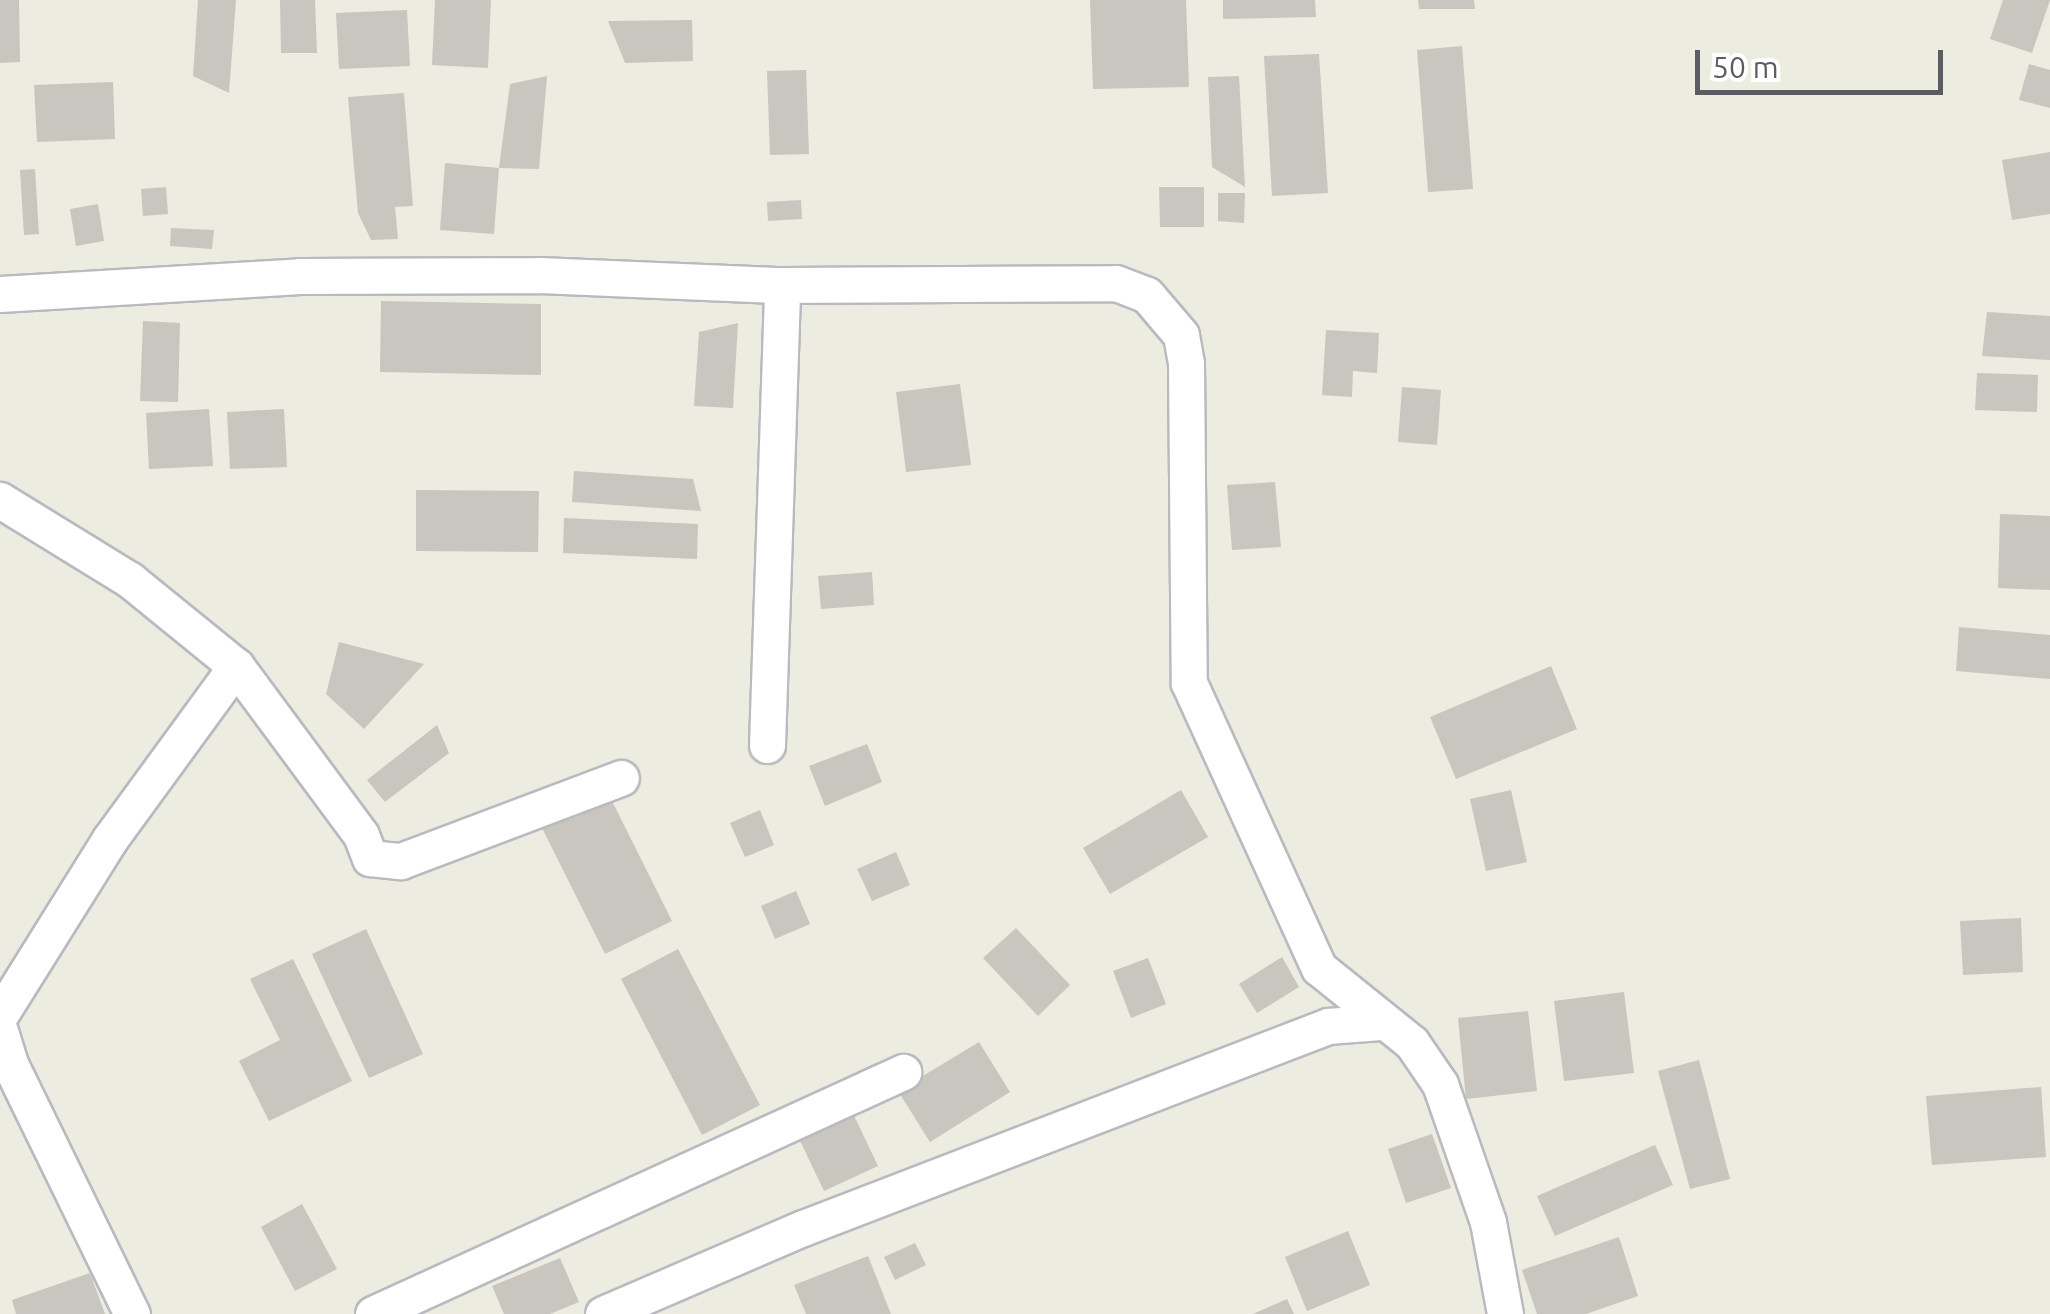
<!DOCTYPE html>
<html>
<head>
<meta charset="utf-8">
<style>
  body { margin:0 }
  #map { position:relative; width:2050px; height:1314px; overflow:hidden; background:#ecece1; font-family:Ubuntu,sans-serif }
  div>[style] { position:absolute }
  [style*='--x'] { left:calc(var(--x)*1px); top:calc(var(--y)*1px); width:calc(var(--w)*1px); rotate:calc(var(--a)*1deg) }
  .building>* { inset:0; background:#c8c6be }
  .roads { filter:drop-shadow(2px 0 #b9bac0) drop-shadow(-2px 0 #b9bac0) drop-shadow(0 2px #b9bac0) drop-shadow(0 -2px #b9bac0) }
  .minor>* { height:35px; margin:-17.5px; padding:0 17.5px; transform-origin:17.5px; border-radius:17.5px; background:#fff }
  span { translate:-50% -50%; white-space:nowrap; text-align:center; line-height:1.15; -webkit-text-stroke:10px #fff; paint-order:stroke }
  .scale { position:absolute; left:1695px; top:50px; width:248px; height:45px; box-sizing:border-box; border:5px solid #5a5c62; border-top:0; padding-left:12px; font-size:30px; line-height:35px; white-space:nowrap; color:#5a5c62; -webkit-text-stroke:8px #fff; paint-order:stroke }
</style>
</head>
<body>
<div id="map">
  <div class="building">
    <div style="clip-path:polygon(0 0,19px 0,20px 62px,0 63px)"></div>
    <div style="clip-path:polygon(198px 0,236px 0,229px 93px,193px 76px)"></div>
    <div style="clip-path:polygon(280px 0,315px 0,317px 53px,281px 53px)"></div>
    <div style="clip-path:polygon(435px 0,491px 0,488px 68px,432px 65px)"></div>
    <div style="clip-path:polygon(1090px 0,1186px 0,1189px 87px,1093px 89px)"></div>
    <div style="clip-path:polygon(1223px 0,1315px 0,1316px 17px,1223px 19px)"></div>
    <div style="clip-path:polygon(1418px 0,1474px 0,1475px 9px,1419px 9px)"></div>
    <div style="clip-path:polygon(2003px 0,2050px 0,2032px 53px,1990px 39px)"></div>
    <div style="clip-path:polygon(407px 10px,410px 66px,339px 69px,336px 13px)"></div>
    <div style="clip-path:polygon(692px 20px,693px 61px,625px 63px,608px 21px)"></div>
    <div style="clip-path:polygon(1462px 46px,1473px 189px,1428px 192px,1417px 50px)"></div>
    <div style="clip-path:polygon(1319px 54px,1328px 193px,1272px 196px,1264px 56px)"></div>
    <div style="clip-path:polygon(2029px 64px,2050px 70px,2050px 108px,2019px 100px)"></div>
    <div style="clip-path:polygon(806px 70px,809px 154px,770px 155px,767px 71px)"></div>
    <div style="clip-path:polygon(547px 76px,539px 169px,499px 168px,510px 84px)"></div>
    <div style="clip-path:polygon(1239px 76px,1245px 187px,1212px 167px,1208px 77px)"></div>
    <div style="clip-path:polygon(113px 82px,115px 139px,37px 142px,34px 85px)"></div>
    <div style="clip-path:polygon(404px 93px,413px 206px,395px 207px,398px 239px,371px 240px,358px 213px,348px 97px)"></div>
    <div style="clip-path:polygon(2050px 152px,2050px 214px,2012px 220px,2002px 160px)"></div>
    <div style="clip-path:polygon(445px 163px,499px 168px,494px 234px,440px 230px)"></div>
    <div style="clip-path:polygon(35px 169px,39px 234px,24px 235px,20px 170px)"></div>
    <div style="clip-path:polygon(166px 187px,168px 214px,143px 216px,141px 189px)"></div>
    <div style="clip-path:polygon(1159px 187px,1204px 187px,1204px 227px,1160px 227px)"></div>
    <div style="clip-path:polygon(1218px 193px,1245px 193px,1244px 223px,1218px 221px)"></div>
    <div style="clip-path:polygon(801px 200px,802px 219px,768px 221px,767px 202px)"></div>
    <div style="clip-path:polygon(98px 204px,104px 241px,76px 246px,70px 209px)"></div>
    <div style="clip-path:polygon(171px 228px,214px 230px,212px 249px,170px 246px)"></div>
    <div style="clip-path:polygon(381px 301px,541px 304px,541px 375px,380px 372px)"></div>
    <div style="clip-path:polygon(1987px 312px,2050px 316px,2050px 360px,1982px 356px)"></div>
    <div style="clip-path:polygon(143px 321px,180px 323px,178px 402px,140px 401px)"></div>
    <div style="clip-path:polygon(738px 323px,733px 408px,694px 406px,699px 332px)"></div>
    <div style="clip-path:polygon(1326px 330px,1379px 333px,1377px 373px,1353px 371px,1352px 397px,1322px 395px)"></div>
    <div style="clip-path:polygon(1977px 373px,2038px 375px,2037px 412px,1975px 410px)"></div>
    <div style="clip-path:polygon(960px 384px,971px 465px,906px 472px,896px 392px)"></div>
    <div style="clip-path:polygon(1402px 387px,1441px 390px,1437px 445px,1398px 442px)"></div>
    <div style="clip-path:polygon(209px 409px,213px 466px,149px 469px,146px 413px)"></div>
    <div style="clip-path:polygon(284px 409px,287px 467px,230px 469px,227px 412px)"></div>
    <div style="clip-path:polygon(574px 471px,693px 479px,701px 511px,572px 502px)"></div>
    <div style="clip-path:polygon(1275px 482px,1281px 547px,1232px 550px,1227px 485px)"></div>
    <div style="clip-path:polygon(416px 490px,539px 491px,538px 552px,416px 551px)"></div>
    <div style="clip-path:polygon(2000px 514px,2050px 516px,2050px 590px,1998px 588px)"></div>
    <div style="clip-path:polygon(564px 518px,698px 524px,697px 559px,563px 553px)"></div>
    <div style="clip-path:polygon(872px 572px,874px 605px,821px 609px,818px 576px)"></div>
    <div style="clip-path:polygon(1959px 627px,2050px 635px,2050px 679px,1956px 671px)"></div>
    <div style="clip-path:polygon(339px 642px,424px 664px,364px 729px,326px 694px)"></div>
    <div style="clip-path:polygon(1551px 666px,1577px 729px,1456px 779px,1430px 717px)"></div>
    <div style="clip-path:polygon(437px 725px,449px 753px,385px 802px,367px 780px)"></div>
    <div style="clip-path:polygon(867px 744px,882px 782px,825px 806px,809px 766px)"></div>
    <div style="clip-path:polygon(605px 787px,672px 921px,605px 954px,538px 820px)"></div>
    <div style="clip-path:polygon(1181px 790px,1208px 837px,1110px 894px,1083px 848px)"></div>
    <div style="clip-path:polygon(1511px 790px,1527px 862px,1486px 871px,1470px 799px)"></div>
    <div style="clip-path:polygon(760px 810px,774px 845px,745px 857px,730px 823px)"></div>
    <div style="clip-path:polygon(896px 852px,910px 885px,872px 901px,857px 869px)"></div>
    <div style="clip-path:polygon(796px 891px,810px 924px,775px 939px,761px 906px)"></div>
    <div style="clip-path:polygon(2021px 918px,2023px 972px,1963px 975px,1960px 921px)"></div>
    <div style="clip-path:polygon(1016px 928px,1070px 985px,1038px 1016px,983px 958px)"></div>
    <div style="clip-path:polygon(366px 929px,423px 1054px,369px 1078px,312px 954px)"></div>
    <div style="clip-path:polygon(678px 949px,760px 1105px,702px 1135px,621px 979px)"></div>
    <div style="clip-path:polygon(1282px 957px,1299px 987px,1257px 1013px,1239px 984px)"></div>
    <div style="clip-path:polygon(1148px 958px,1166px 1004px,1131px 1018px,1113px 971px)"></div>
    <div style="clip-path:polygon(293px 959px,352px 1081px,269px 1121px,239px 1061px,280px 1040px,250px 979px)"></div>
    <div style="clip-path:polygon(1624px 992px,1634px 1073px,1564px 1081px,1554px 1001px)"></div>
    <div style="clip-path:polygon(1528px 1011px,1537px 1091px,1466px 1099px,1458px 1018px)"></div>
    <div style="clip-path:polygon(979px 1042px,1010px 1092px,930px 1142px,898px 1091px)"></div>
    <div style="clip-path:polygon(1699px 1060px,1730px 1179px,1690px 1189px,1658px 1071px)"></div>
    <div style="clip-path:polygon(2041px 1087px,2046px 1157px,1932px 1165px,1926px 1096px)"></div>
    <div style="clip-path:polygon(848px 1103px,878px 1166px,824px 1191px,794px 1128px)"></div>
    <div style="clip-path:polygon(1432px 1134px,1451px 1188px,1406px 1203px,1388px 1149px)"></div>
    <div style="clip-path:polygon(1655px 1145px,1673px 1185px,1555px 1236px,1537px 1196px)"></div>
    <div style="clip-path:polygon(302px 1204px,337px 1269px,295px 1291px,261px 1227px)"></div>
    <div style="clip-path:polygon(1348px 1231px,1370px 1285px,1307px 1311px,1285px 1257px)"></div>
    <div style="clip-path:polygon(1619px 1237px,1638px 1296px,1586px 1314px,1537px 1314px,1522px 1270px)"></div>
    <div style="clip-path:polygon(915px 1243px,926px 1265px,895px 1280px,884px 1257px)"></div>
    <div style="clip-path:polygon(868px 1256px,891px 1314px,806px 1314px,794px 1285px)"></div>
    <div style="clip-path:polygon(560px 1258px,579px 1302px,550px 1314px,504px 1314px,492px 1286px)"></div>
    <div style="clip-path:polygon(90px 1273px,105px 1314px,16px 1314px,12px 1300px)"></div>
    <div style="clip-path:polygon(1287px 1299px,1294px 1314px,1253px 1314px)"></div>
  </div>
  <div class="roads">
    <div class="minor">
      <div style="--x:0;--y:294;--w:301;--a:-3.4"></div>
      <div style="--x:300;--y:276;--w:239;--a:-0.2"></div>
      <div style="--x:539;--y:275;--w:243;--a:2.4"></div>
      <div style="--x:782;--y:285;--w:334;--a:-0.3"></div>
      <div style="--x:1116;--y:283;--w:33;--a:21"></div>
      <div style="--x:1147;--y:295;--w:52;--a:49.6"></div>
      <div style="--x:1181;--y:335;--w:29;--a:80"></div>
      <div style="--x:1186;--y:364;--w:319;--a:89.5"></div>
      <div style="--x:1189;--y:683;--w:313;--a:65.5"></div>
      <div style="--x:1319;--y:968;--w:119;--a:38.9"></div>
      <div style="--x:1412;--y:1043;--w:50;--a:55.7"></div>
      <div style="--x:1440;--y:1084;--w:146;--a:70.8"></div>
      <div style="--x:1488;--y:1222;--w:94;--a:79.5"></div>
      <div style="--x:0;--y:500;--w:153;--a:31.6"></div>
      <div style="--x:130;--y:580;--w:136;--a:39.1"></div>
      <div style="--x:236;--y:666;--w:210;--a:53.5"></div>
      <div style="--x:361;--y:835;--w:25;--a:69"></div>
      <div style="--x:370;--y:858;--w:31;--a:6"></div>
      <div style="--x:401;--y:861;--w:235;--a:-20.7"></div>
      <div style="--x:767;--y:745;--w:460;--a:-88.1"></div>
      <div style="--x:0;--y:1015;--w:208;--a:-58"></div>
      <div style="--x:110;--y:839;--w:214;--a:-53.9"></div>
      <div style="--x:0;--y:1031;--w:37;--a:73"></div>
      <div style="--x:11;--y:1066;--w:276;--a:64"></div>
      <div style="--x:373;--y:1314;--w:583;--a:-24.54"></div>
      <div style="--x:603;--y:1314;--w:218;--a:-23.3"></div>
      <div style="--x:803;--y:1228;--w:563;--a:-21.04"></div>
      <div style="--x:1328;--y:1026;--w:52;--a:-4.4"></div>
    </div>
  </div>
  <div class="scale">50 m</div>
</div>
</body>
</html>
